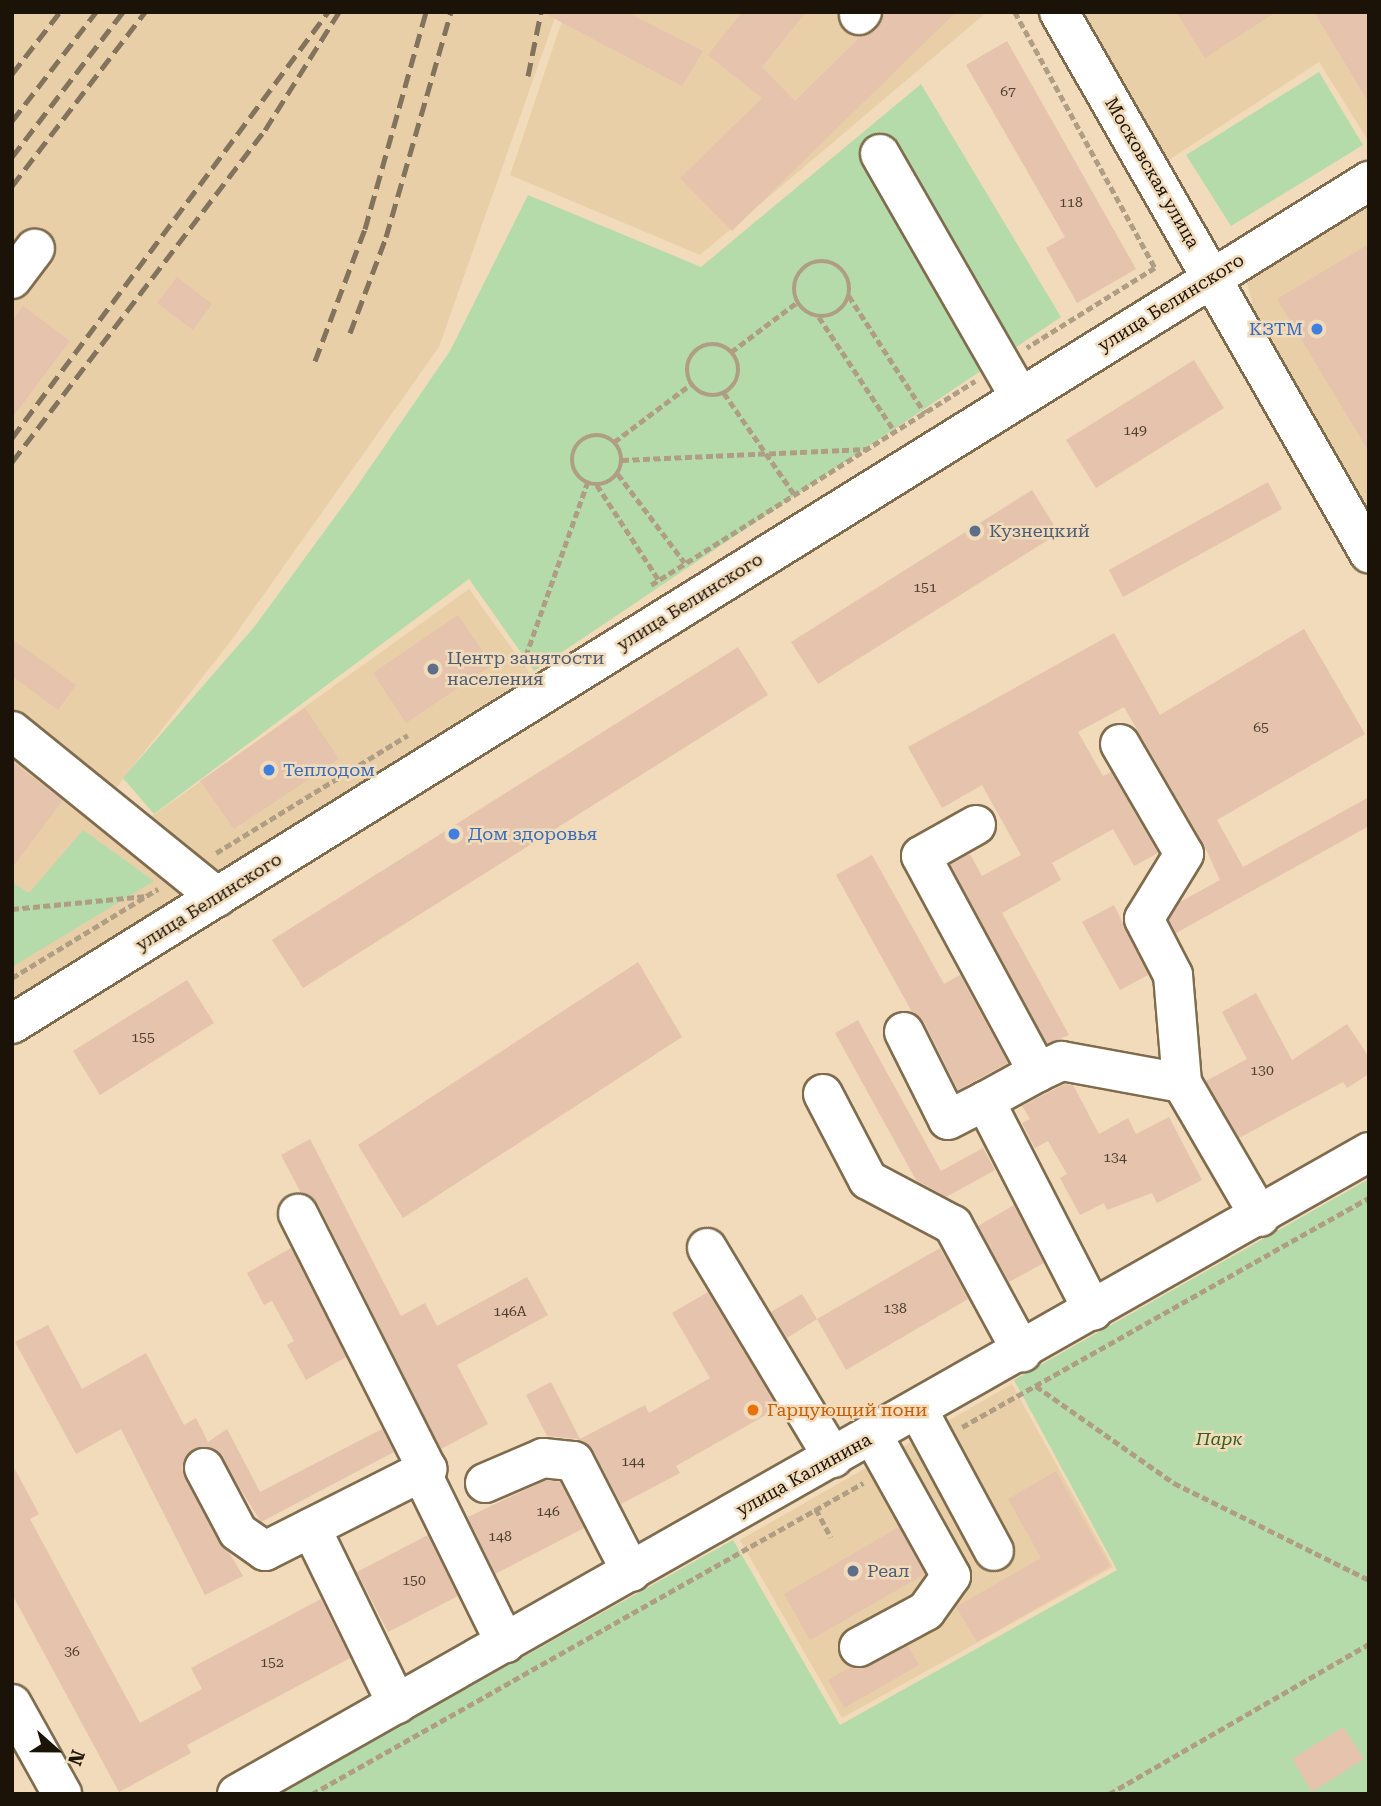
<!DOCTYPE html>
<html>
<head>
<meta charset="utf-8">
<style>
  body { margin:0 }
  #map { position:relative; width:1381px; height:1806px; overflow:hidden; background:#f1dbba; font-family:"Roboto Serif",serif }
  div>[style] { position:absolute }
  [style*='--x'] { left:calc(var(--x)*1px); top:calc(var(--y)*1px); width:calc(var(--w)*1px); rotate:calc(var(--a)*1deg) }
  .built>* { inset:0; background:#e9cfa8 }
  .green>* { inset:0; background:#b6dbaa }
  .building>* { inset:0; background:#e5c3ac }
  .path>* { height:4.5px; margin-top:-2.25px; transform-origin:0; background:repeating-linear-gradient(90deg,#af9e83 0 7px,transparent 0 10.5px) }
  .path>.ring { margin:-2.25px; padding:0; box-sizing:content-box; background:none; border:4.5px solid #af9e83; border-radius:50% }
  .roads { filter:drop-shadow(2px 0 #7f6c4e) drop-shadow(-2px 0 #7f6c4e) drop-shadow(0 2px #7f6c4e) drop-shadow(0 -2px #7f6c4e) }
  .minor>* { height:38px; margin:-19px; padding:0 19px; transform-origin:19px; border-radius:19px; background:#fff }
  .rail>* { height:5px; margin-top:-2.5px; transform-origin:0; background:repeating-linear-gradient(90deg,#82735d 0 14px,transparent 0 21px) }
  .dots>* { width:19px; height:19px; translate:-50% -50%; box-sizing:border-box; border:4px solid #f1dbba; border-radius:50% }
  span { translate:-50% -50%; white-space:nowrap; text-align:center; line-height:1.15; -webkit-text-stroke:5px #f1dbba; paint-order:stroke }
  .number-label { font-size:14px; color:#4e3f30 }
  .number-label span { -webkit-text-stroke-width:0 }
  .street-label { font-size:18px; color:#1b1307 }
  .shop-label { font-size:18px; color:#366cbe }
  .right { translate:-100% -50%; text-align:right }
  .left { translate:0 -50%; text-align:left }
  .service-label { font-size:18px; color:#4e5e75 }
  .food-label { font-size:18px; color:#c56008 }
  .park-label { font-size:18px; color:#326120; font-style:italic }
  .frame { position:absolute; inset:0; border:14px solid #1b1307; pointer-events:none }
  .north { position:absolute; left:21px; top:1715px; width:70px; height:70px; -webkit-text-stroke:5px #f1dbba; paint-order:stroke; rotate:111deg; font-size:19px; font-weight:700; line-height:28px; text-align:center; color:#1b1307 }
  .north::after { content:''; display:block; margin:auto; width:24px; height:32px; background:#1b1307; clip-path:polygon(50% 0,100% 100%,50% 72%,0 100%) }
</style>
</head>
<body>
<div id="map">
  <div class="built">
    <div style="clip-path:polygon(12px 12px,557px 12px,439px 347px,233px 638px,109px 797px,205px 880px,12px 1004px)"></div>
    <div style="clip-path:polygon(565px 12px,987px 12px,700px 255px,510px 175px)"></div>
    <div style="clip-path:polygon(1069px 12px,1369px 12px,1369px 142px,1319px 62px,1158px 167px)"></div>
    <div style="clip-path:polygon(1369px 204px,1369px 518px,1257px 322px,1246px 279px)"></div>
    <div style="clip-path:polygon(469px 589px,531px 675px,211px 876px,144px 822px)"></div>
    <div style="clip-path:polygon(1012px 1384px,1113px 1567px,842px 1718px,740px 1540px)"></div>
  </div>
  <div class="green">
    <div style="clip-path:polygon(1319px 72px,1363px 145px,1231px 226px,1186px 155px)"></div>
    <div style="clip-path:polygon(921px 84px,1061px 317px,534px 671px,469px 579px,154px 814px,123px 778px,255px 626px,351px 495px,450px 351px,528px 195px,701px 267px)"></div>
    <div style="clip-path:polygon(83px 830px,154px 881px,12px 967px,12px 882px,29px 893px)"></div>
    <div style="clip-path:polygon(1369px 1179px,1369px 1794px,278px 1794px,733px 1540px,840px 1725px,1117px 1570px,1014px 1380px)"></div>
  </div>
  <div class="building">
    <div style="clip-path:polygon(542px 12px,627px 12px,703px 51px,682px 86px)"></div>
    <div style="clip-path:polygon(742px 12px,806px 12px,762px 67px,795px 101px,861px 36px,874px 30px,886px 12px,956px 12px,732px 231px,680px 178px,762px 98px,708px 55px)"></div>
    <div style="clip-path:polygon(1176px 12px,1276px 12px,1205px 58px)"></div>
    <div style="clip-path:polygon(1314px 12px,1369px 12px,1369px 103px)"></div>
    <div style="clip-path:polygon(1007px 41px,1136px 269px,1077px 303px,1046px 248px,1065px 237px,966px 65px)"></div>
    <div style="clip-path:polygon(1369px 244px,1369px 452px,1277px 299px)"></div>
    <div style="clip-path:polygon(177px 277px,212px 304px,193px 330px,157px 303px)"></div>
    <div style="clip-path:polygon(23px 306px,70px 341px,12px 418px,12px 321px)"></div>
    <div style="clip-path:polygon(1194px 360px,1224px 408px,1096px 488px,1066px 440px)"></div>
    <div style="clip-path:polygon(1268px 482px,1282px 509px,1123px 597px,1109px 570px)"></div>
    <div style="clip-path:polygon(1032px 490px,1059px 533px,818px 684px,791px 642px)"></div>
    <div style="clip-path:polygon(458px 615px,492px 665px,406px 723px,373px 673px)"></div>
    <div style="clip-path:polygon(1304px 629px,1365px 734px,1217px 820px,1243px 867px,1369px 797px,1369px 826px,1176px 933px,1169px 920px,1180px 902px,1220px 880px,1203px 843px,1124px 707px,1078px 732px,1103px 776px,1111px 772px,1158px 853px,1134px 866px,1113px 829px,1052px 863px,1061px 880px,1002px 913px,1069px 1035px,1047px 1044px,950px 864px,970px 854px,982px 876px,1021px 855px,982px 785px,942px 808px,908px 747px,1114px 633px,1160px 715px)"></div>
    <div style="clip-path:polygon(12px 639px,76px 685px,58px 710px,12px 676px)"></div>
    <div style="clip-path:polygon(738px 647px,768px 695px,303px 988px,272px 940px)"></div>
    <div style="clip-path:polygon(305px 708px,339px 759px,234px 829px,200px 781px)"></div>
    <div style="clip-path:polygon(12px 762px,63px 800px,12px 868px)"></div>
    <div style="clip-path:polygon(872px 855px,944px 984px,960px 975px,1008px 1063px,958px 1090px,924px 1022px,912px 1012px,836px 875px)"></div>
    <div style="clip-path:polygon(1114px 905px,1148px 975px,1120px 990px,1082px 922px)"></div>
    <div style="clip-path:polygon(638px 962px,682px 1037px,403px 1218px,358px 1145px)"></div>
    <div style="clip-path:polygon(187px 980px,214px 1023px,100px 1095px,73px 1051px)"></div>
    <div style="clip-path:polygon(1256px 993px,1292px 1060px,1347px 1024px,1369px 1057px,1369px 1074px,1347px 1088px,1343px 1082px,1239px 1138px,1206px 1081px,1247px 1059px,1222px 1012px)"></div>
    <div style="clip-path:polygon(858px 1020px,941px 1171px,983px 1148px,995px 1170px,946px 1197px,916px 1180px,835px 1033px)"></div>
    <div style="clip-path:polygon(1065px 1084px,1073px 1085px,1099px 1134px,1128px 1118px,1136px 1134px,1169px 1117px,1202px 1180px,1157px 1203px,1152px 1193px,1107px 1210px,1104px 1203px,1080px 1215px,1060px 1178px,1067px 1174px,1048px 1141px,1035px 1148px,1022px 1123px,1030px 1119px,1022px 1106px)"></div>
    <div style="clip-path:polygon(310px 1139px,401px 1316px,425px 1303px,437px 1326px,527px 1277px,548px 1315px,457px 1365px,488px 1424px,441px 1449px,318px 1204px,301px 1193px,281px 1155px)"></div>
    <div style="clip-path:polygon(1014px 1205px,1044px 1263px,1009px 1282px,978px 1226px)"></div>
    <div style="clip-path:polygon(291px 1248px,346px 1357px,306px 1380px,287px 1345px,294px 1341px,272px 1301px,264px 1305px,247px 1273px)"></div>
    <div style="clip-path:polygon(940px 1248px,968px 1299px,846px 1370px,817px 1319px)"></div>
    <div style="clip-path:polygon(708px 1292px,778px 1408px,676px 1466px,680px 1473px,621px 1504px,593px 1450px,577px 1439px,547px 1436px,526px 1395px,551px 1382px,580px 1439px,645px 1405px,649px 1413px,710px 1378px,672px 1313px)"></div>
    <div style="clip-path:polygon(802px 1294px,817px 1319px,787px 1338px,771px 1312px)"></div>
    <div style="clip-path:polygon(48px 1325px,82px 1389px,146px 1353px,184px 1425px,196px 1418px,208px 1442px,227px 1429px,260px 1492px,382px 1429px,394px 1452px,261px 1522px,216px 1450px,193px 1449px,182px 1467px,185px 1478px,243px 1576px,205px 1595px,121px 1429px,76px 1454px,15px 1342px)"></div>
    <div style="clip-path:polygon(12px 1464px,39px 1514px,30px 1519px,140px 1723px,202px 1689px,191px 1668px,321px 1599px,350px 1658px,187px 1745px,191px 1753px,119px 1792px,12px 1594px)"></div>
    <div style="clip-path:polygon(1056px 1471px,1110px 1566px,977px 1642px,956px 1607px,1041px 1558px,1008px 1499px)"></div>
    <div style="clip-path:polygon(546px 1480px,560px 1482px,584px 1528px,495px 1574px,468px 1517px)"></div>
    <div style="clip-path:polygon(899px 1527px,925px 1574px,810px 1640px,784px 1594px)"></div>
    <div style="clip-path:polygon(428px 1535px,458px 1596px,388px 1632px,357px 1572px)"></div>
    <div style="clip-path:polygon(908px 1646px,919px 1665px,844px 1708px,828px 1680px,851px 1667px,869px 1666px)"></div>
    <div style="clip-path:polygon(1343px 1727px,1364px 1759px,1312px 1792px,1292px 1759px)"></div>
  </div>
  <div class="path">
    <div style="--x:1015;--y:12;--w:292;--a:61.3"></div>
    <div style="--x:1155;--y:268;--w:151;--a:148"></div>
    <div class="ring" style="left:794px;top:261px;width:51.5px;height:51.5px"></div>
    <div style="--x:849;--y:296;--w:140;--a:57"></div>
    <div style="--x:819;--y:317;--w:138;--a:56.5"></div>
    <div class="ring" style="left:687px;top:344px;width:47.5px;height:47.5px"></div>
    <div style="--x:731;--y:352;--w:81;--a:-37"></div>
    <div style="--x:724;--y:393;--w:124;--a:55.2"></div>
    <div class="ring" style="left:572px;top:435px;width:45.5px;height:45.5px"></div>
    <div style="--x:614;--y:442;--w:96;--a:-37"></div>
    <div style="--x:622;--y:460;--w:245;--a:-2.6"></div>
    <div style="--x:618;--y:474;--w:111;--a:53"></div>
    <div style="--x:597;--y:485;--w:113;--a:56.9"></div>
    <div style="--x:651;--y:585;--w:383;--a:-32.2"></div>
    <div style="--x:522;--y:666;--w:194;--a:-70.4"></div>
    <div style="--x:216;--y:853;--w:225;--a:-31.6"></div>
    <div style="--x:12;--y:909;--w:135;--a:-5.5"></div>
    <div style="--x:12;--y:978;--w:171;--a:-31.4"></div>
    <div style="--x:1036;--y:1386;--w:169;--a:35.1"></div>
    <div style="--x:1174;--y:1483;--w:218;--a:26.4"></div>
    <div style="--x:962;--y:1427;--w:467;--a:-29.4"></div>
    <div style="--x:816;--y:1509;--w:32;--a:62"></div>
    <div style="--x:312;--y:1794;--w:633;--a:-29.44"></div>
    <div style="--x:1109;--y:1794;--w:300;--a:-30"></div>
  </div>
  <div class="roads">
    <div class="minor">
      <div style="--x:1059;--y:12;--w:624;--a:60.19"></div>
      <div style="--x:859;--y:15;--w:4;--a:-45"></div>
      <div style="--x:880;--y:154;--w:280;--a:60.1"></div>
      <div style="--x:12;--y:279;--w:38;--a:-53"></div>
      <div style="--x:12;--y:731;--w:264;--a:39"></div>
      <div style="--x:1120;--y:744;--w:127;--a:59.8"></div>
      <div style="--x:1184;--y:854;--w:76;--a:121.6"></div>
      <div style="--x:1144;--y:919;--w:63;--a:62.6"></div>
      <div style="--x:1173;--y:975;--w:108;--a:85.2"></div>
      <div style="--x:976;--y:825;--w:63;--a:150.6"></div>
      <div style="--x:921;--y:856;--w:246;--a:61.6"></div>
      <div style="--x:1038;--y:1072;--w:60;--a:151.3"></div>
      <div style="--x:12;--y:1024;--w:1598;--a:-31.85"></div>
      <div style="--x:904;--y:1032;--w:98;--a:63.4"></div>
      <div style="--x:948;--y:1120;--w:42;--a:-27.2"></div>
      <div style="--x:985;--y:1101;--w:236;--a:62.8"></div>
      <div style="--x:1038;--y:1072;--w:26;--a:-25"></div>
      <div style="--x:1062;--y:1061;--w:122;--a:10.4"></div>
      <div style="--x:1182;--y:1083;--w:155;--a:59.8"></div>
      <div style="--x:823;--y:1094;--w:97;--a:62.4"></div>
      <div style="--x:868;--y:1180;--w:96;--a:27.9"></div>
      <div style="--x:953;--y:1225;--w:145;--a:61.5"></div>
      <div style="--x:707;--y:1248;--w:245;--a:59"></div>
      <div style="--x:918;--y:1410;--w:160;--a:61.7"></div>
      <div style="--x:204;--y:1468;--w:72;--a:62"></div>
      <div style="--x:238;--y:1532;--w:33;--a:35"></div>
      <div style="--x:265;--y:1551;--w:182;--a:-26.8"></div>
      <div style="--x:427;--y:1469;--w:286;--a:-116.8"></div>
      <div style="--x:421;--y:1472;--w:191;--a:63.8"></div>
      <div style="--x:485;--y:1483;--w:63;--a:-23.3"></div>
      <div style="--x:543;--y:1458;--w:31;--a:6"></div>
      <div style="--x:574;--y:1461;--w:125;--a:62.8"></div>
      <div style="--x:311;--y:1528;--w:196;--a:64"></div>
      <div style="--x:859;--y:1647;--w:76;--a:-28.2"></div>
      <div style="--x:926;--y:1611;--w:43;--a:-54.5"></div>
      <div style="--x:951;--y:1576;--w:160;--a:-119.1"></div>
      <div style="--x:12;--y:1704;--w:103;--a:60.9"></div>
      <div style="--x:237;--y:1794;--w:1301;--a:-29.56"></div>
    </div>
  </div>
  <div class="rail">
    <div style="--x:12;--y:74;--w:78;--a:-52.3"></div>
    <div style="--x:528;--y:76;--w:65;--a:-78.5"></div>
    <div style="--x:12;--y:121;--w:138;--a:-52.4"></div>
    <div style="--x:12;--y:157;--w:183;--a:-52.6"></div>
    <div style="--x:12;--y:186;--w:219;--a:-52.6"></div>
    <div style="--x:350;--y:333;--w:103;--a:-69.4"></div>
    <div style="--x:386;--y:237;--w:234;--a:-73.9"></div>
    <div style="--x:315;--y:361;--w:141;--a:-69.3"></div>
    <div style="--x:365;--y:229;--w:225;--a:-74.3"></div>
    <div style="--x:12;--y:438;--w:530;--a:-53.43"></div>
    <div style="--x:12;--y:462;--w:417;--a:-52.7"></div>
    <div style="--x:265;--y:130;--w:139;--a:-57.9"></div>
  </div>
  <div class="dots">
    <div style="left:1317px;top:329px;background:#3f7fe0"></div>
    <div style="left:975px;top:531px;background:#5c6f8a"></div>
    <div style="left:433px;top:669px;background:#5c6f8a"></div>
    <div style="left:269px;top:770px;background:#3f7fe0"></div>
    <div style="left:454px;top:834px;background:#3f7fe0"></div>
    <div style="left:753px;top:1410px;background:#e8710a"></div>
    <div style="left:853px;top:1571px;background:#5c6f8a"></div>
  </div>
  <div class="number-label">
    <span style="left:1008px;top:91px">67</span>
    <span style="left:1071px;top:202px">118</span>
    <span style="left:1135px;top:430px">149</span>
    <span style="left:925px;top:587px">151</span>
    <span style="left:1261px;top:727px">65</span>
    <span style="left:143px;top:1037px">155</span>
    <span style="left:1262px;top:1070px">130</span>
    <span style="left:1115px;top:1157px">134</span>
    <span style="left:895px;top:1308px">138</span>
    <span style="left:510px;top:1311px">146А</span>
    <span style="left:633px;top:1461px">144</span>
    <span style="left:548px;top:1511px">146</span>
    <span style="left:500px;top:1536px">148</span>
    <span style="left:414px;top:1580px">150</span>
    <span style="left:72px;top:1651px">36</span>
    <span style="left:272px;top:1662px">152</span>
  </div>
  <div class="street-label">
    <span style="left:1152px;top:173px;rotate:60deg">Московская улица</span>
    <span style="left:1171px;top:303px;rotate:-32deg">улица Белинского</span>
    <span style="left:690px;top:602px;rotate:-32deg">улица Белинского</span>
    <span style="left:209px;top:902px;rotate:-32deg">улица Белинского</span>
    <span style="left:804px;top:1475px;rotate:-29deg">улица Калинина</span>
  </div>
  <div class="shop-label">
    <span class="right" style="left:1303px;top:329px">КЗТМ</span>
    <span class="left" style="left:283px;top:770px">Теплодом</span>
    <span class="left" style="left:468px;top:834px">Дом здоровья</span>
  </div>
  <div class="service-label">
    <span class="left" style="left:989px;top:531px">Кузнецкий</span>
    <span class="left" style="left:447px;top:669px">Центр занятости<br>населения</span>
    <span class="left" style="left:867px;top:1571px">Реал</span>
  </div>
  <div class="food-label">
    <span class="left" style="left:767px;top:1410px">Гарцующий пони</span>
  </div>
  <div class="park-label">
    <span style="left:1219px;top:1439px">Парк</span>
  </div>
  <div class="frame"></div>
  <div class="north">N</div>
</div>
</body>
</html>
